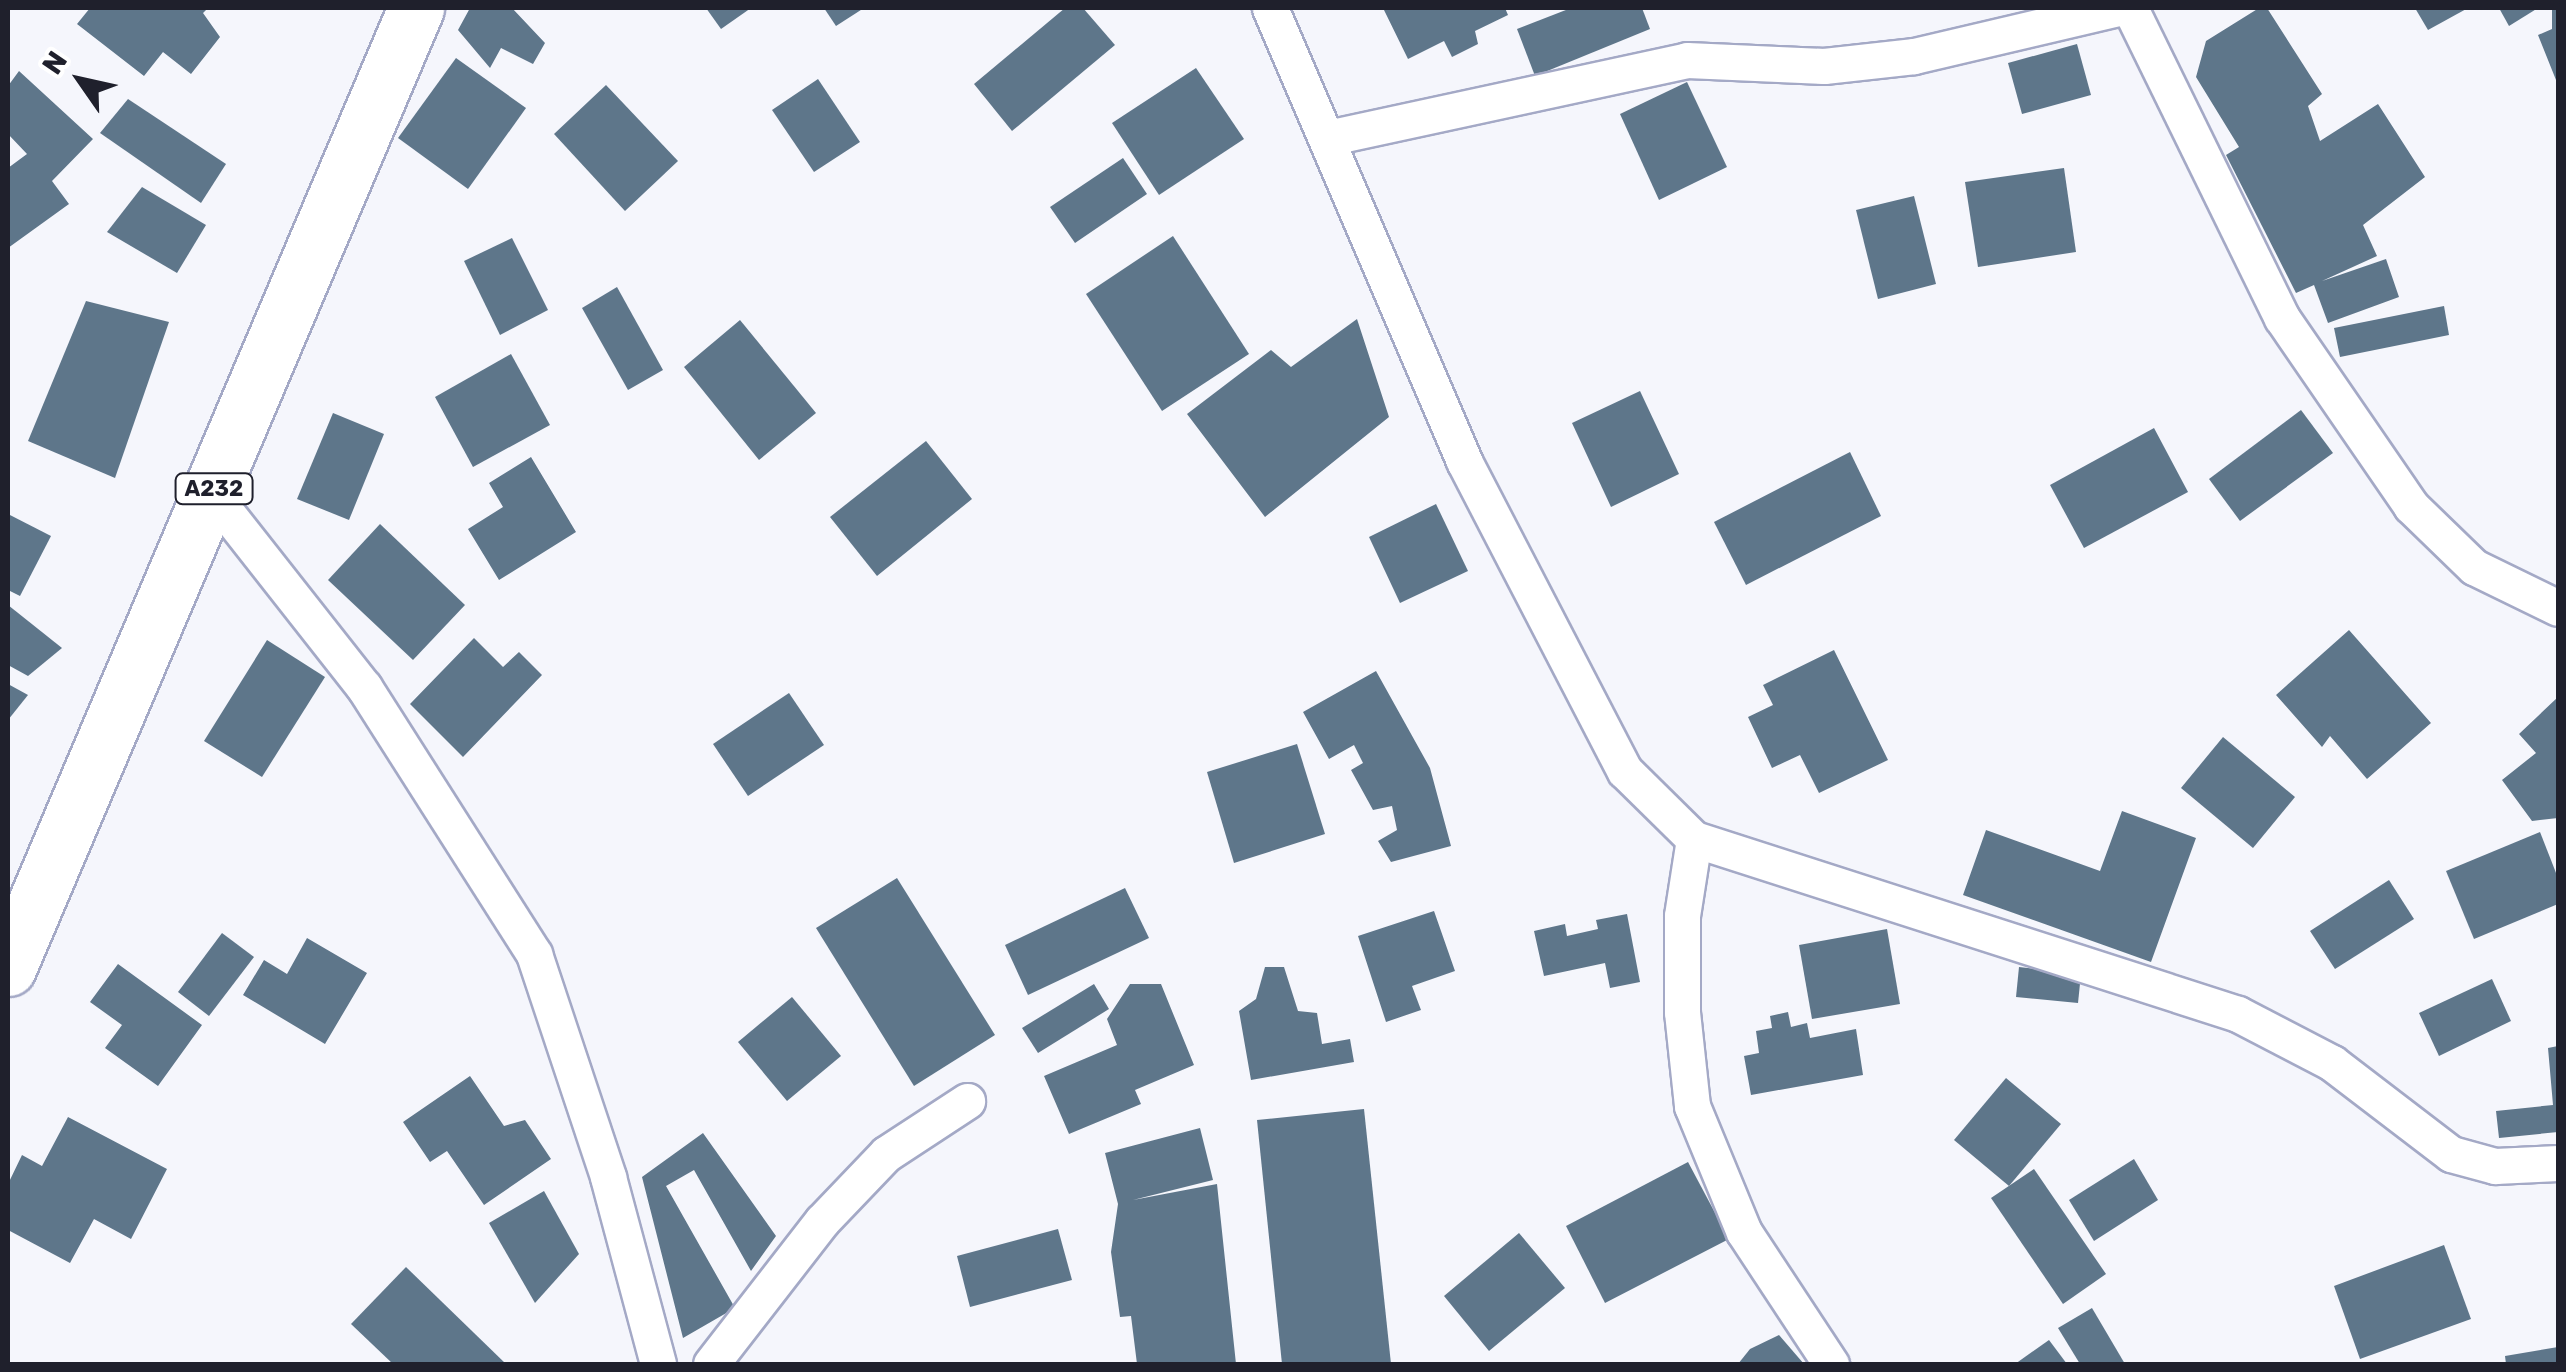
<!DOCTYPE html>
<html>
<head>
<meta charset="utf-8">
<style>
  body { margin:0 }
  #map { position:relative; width:2566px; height:1372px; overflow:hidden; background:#f5f6fc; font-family:Rubik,sans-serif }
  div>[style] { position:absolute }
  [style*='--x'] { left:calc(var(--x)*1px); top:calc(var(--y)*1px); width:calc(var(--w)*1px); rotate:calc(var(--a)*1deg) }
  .building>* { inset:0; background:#5e768a }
  .roads { filter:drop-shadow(2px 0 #a4a9c6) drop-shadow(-2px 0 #a4a9c6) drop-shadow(0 2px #a4a9c6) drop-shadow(0 -2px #a4a9c6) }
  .minor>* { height:35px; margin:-17.5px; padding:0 17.5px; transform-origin:17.5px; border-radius:17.5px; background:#fff }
  .primary>* { height:55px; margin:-27.5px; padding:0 27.5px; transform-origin:27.5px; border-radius:27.5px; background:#fff }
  span { translate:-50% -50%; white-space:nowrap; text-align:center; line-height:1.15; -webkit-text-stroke:9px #fff; paint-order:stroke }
  .shield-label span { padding:2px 8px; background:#fff; border:2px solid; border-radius:8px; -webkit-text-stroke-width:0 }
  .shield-label { font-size:22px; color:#1f202c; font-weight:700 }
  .frame { position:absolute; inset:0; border:10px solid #1f202c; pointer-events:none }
  .north { position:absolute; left:30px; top:30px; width:100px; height:100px; -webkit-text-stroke:8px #fff; paint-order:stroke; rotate:304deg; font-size:28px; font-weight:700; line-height:40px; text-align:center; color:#1f202c }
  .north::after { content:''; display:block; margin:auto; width:35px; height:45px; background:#1f202c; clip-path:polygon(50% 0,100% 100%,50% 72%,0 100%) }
</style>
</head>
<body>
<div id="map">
  <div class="building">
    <div style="clip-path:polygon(90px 8px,208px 8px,203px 13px,220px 37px,191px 74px,163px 52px,144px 76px,77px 24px)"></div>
    <div style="clip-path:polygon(470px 8px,512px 8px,545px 43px,533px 64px,501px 48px,490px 68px,458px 30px)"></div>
    <div style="clip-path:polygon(706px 8px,751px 8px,721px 29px)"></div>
    <div style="clip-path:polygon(824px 8px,864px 8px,836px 26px)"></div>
    <div style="clip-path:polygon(1065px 8px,1083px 8px,1115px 45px,1012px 131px,974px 84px)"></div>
    <div style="clip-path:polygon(1383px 8px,1505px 8px,1508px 15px,1475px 31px,1478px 44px,1452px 57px,1444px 41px,1408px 59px)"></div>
    <div style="clip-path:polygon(1571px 8px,1642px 8px,1650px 29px,1535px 76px,1517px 29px)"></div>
    <div style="clip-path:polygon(2259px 8px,2267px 8px,2322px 94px,2308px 106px,2320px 141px,2378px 104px,2425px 177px,2363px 225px,2377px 256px,2322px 281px,2386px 259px,2399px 297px,2328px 323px,2314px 285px,2296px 293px,2226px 155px,2239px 147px,2196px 77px,2206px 41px)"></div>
    <div style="clip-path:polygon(2415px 8px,2468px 8px,2428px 30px)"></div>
    <div style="clip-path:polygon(2499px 8px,2538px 8px,2509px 26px)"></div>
    <div style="clip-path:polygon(2552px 8px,2558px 8px,2558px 85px,2538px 35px,2552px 29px)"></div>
    <div style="clip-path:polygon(2077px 44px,2091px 95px,2022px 114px,2008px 63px)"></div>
    <div style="clip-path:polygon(456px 58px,526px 108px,468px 189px,398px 138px)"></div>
    <div style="clip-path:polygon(1196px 68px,1244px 139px,1159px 195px,1112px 123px)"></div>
    <div style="clip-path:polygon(19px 71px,93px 139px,52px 181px,69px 204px,8px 248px,8px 168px,27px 154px,8px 134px,8px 86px)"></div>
    <div style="clip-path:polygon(818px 79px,860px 142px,814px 172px,772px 110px)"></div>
    <div style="clip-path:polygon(1687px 82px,1727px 167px,1659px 200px,1620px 114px)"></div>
    <div style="clip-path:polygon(606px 85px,678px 161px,625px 211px,554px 134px)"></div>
    <div style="clip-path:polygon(128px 99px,226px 164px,201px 203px,100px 133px)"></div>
    <div style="clip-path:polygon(1123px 158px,1147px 194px,1075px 243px,1050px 207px)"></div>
    <div style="clip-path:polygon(2064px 168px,2076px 252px,1978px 267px,1965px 182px)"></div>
    <div style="clip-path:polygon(142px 187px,206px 225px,177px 273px,107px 232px)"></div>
    <div style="clip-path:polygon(1914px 196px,1936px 284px,1878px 299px,1856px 210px)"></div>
    <div style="clip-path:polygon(1173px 236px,1249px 354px,1162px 411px,1086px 294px)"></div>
    <div style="clip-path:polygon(512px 238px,548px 310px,500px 335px,464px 261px)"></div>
    <div style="clip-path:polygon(617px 287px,663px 370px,628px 390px,582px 308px)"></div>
    <div style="clip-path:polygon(86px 301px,169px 322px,115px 478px,28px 441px)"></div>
    <div style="clip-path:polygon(2444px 306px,2449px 335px,2340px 357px,2334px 328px)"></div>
    <div style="clip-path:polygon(1357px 319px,1389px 417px,1265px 517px,1187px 414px,1271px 350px,1291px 367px)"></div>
    <div style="clip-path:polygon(740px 320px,816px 413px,759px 460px,684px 367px)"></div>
    <div style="clip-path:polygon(511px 354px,550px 425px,473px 467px,435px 397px)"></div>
    <div style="clip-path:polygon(1640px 391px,1679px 474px,1611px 507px,1572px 423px)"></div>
    <div style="clip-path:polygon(2301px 410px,2333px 453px,2240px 521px,2209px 479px)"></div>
    <div style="clip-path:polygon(333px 413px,384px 434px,349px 520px,297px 499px)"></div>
    <div style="clip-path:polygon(2154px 428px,2188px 492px,2084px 548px,2050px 485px)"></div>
    <div style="clip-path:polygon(926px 441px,972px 499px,877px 576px,830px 517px)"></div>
    <div style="clip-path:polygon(1850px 452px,1881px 516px,1746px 585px,1714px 522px)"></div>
    <div style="clip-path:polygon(531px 457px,576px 532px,499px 580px,468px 529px,503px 507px,489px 483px)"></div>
    <div style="clip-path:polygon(1436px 504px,1468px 571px,1400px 603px,1369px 537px)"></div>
    <div style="clip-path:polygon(8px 514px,51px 536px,20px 596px,8px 590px)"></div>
    <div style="clip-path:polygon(380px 524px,465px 605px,413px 660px,328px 580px)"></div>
    <div style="clip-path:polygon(8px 605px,62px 648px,28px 676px,8px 665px)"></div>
    <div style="clip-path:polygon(2349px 630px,2431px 723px,2367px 779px,2330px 736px,2322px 747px,2276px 695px)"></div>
    <div style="clip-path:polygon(474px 638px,503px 667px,519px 652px,542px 675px,463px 757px,410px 704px)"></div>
    <div style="clip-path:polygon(267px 640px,325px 677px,262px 777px,204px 741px)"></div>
    <div style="clip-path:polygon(1834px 650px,1888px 760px,1819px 793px,1800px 755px,1772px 768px,1748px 717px,1773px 705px,1763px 685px)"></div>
    <div style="clip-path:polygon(1376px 671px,1430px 768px,1451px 846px,1391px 862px,1378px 841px,1397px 830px,1392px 806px,1373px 810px,1351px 770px,1363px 763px,1354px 745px,1329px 759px,1303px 712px)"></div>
    <div style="clip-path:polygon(8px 684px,28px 695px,8px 720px)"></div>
    <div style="clip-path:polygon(789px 693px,824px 745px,748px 796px,713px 744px)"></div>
    <div style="clip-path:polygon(2558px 697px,2558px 818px,2532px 821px,2502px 780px,2536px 753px,2519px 734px)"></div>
    <div style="clip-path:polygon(2223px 737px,2295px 797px,2253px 848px,2181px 788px)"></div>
    <div style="clip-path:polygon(1297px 744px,1325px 834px,1234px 863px,1207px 772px)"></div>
    <div style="clip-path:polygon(2122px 811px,2196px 838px,2151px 962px,1963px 895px,1986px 830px,2100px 871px)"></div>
    <div style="clip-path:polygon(2540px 832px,2558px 878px,2558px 904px,2474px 939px,2446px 871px)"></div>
    <div style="clip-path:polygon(897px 878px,995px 1035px,914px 1086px,816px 928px)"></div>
    <div style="clip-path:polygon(2389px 880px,2414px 919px,2335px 969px,2310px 931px)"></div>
    <div style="clip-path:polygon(1125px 888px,1149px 938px,1028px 995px,1005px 945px)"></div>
    <div style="clip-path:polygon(1434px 911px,1455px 971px,1412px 986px,1421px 1010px,1386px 1022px,1358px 936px)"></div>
    <div style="clip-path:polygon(1627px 914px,1640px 982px,1610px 988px,1605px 963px,1544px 976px,1534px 931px,1565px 924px,1567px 936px,1598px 929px,1596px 920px)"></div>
    <div style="clip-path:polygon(1887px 929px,1900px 1004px,1812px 1019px,1799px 945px)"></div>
    <div style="clip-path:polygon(222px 933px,254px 957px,209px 1016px,178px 992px)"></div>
    <div style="clip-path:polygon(307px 938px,367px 973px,325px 1044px,243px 995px,264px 960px,287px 974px)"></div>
    <div style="clip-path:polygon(118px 964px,202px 1025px,158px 1086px,105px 1048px,122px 1025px,90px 1002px)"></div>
    <div style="clip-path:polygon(1265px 967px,1284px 967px,1298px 1011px,1317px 1013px,1322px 1044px,1350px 1039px,1354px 1062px,1251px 1080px,1239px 1011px,1256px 999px)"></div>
    <div style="clip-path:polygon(2019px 967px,2081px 974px,2078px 1003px,2016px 997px)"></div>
    <div style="clip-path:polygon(2492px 979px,2511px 1021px,2439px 1056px,2419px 1013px)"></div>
    <div style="clip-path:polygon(1094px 984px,1109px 1009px,1038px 1053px,1022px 1028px)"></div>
    <div style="clip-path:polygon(1130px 984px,1161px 984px,1194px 1065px,1135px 1090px,1141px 1104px,1069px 1134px,1044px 1076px,1117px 1045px,1107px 1019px)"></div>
    <div style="clip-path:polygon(792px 997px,841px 1056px,787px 1101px,738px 1042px)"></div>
    <div style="clip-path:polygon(1788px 1012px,1791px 1027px,1807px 1023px,1810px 1038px,1856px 1029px,1863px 1075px,1751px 1095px,1744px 1056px,1759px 1053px,1756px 1031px,1772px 1028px,1770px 1016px)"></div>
    <div style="clip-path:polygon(2558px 1046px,2558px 1132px,2499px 1138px,2496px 1111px,2553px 1105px,2548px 1048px)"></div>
    <div style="clip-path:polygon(470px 1076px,504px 1126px,525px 1120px,551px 1159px,484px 1205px,447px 1151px,430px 1162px,403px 1122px)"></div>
    <div style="clip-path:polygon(2006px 1078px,2061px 1124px,2009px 1186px,1954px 1140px)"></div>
    <div style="clip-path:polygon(1364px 1109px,1391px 1364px,1282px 1364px,1257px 1120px)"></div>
    <div style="clip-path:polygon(68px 1117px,167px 1169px,131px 1239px,94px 1219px,70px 1263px,8px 1230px,8px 1184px,22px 1155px,42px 1166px)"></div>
    <div style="clip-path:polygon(1200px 1128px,1213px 1180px,1133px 1200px,1217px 1184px,1236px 1364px,1137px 1364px,1131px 1316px,1120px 1317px,1111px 1252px,1118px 1204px,1105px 1153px)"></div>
    <div style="clip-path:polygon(703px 1133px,776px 1236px,751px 1271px,694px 1170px,666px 1186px,735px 1308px,683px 1338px,642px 1177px)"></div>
    <div style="clip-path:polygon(2134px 1159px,2158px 1200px,2094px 1241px,2069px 1200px)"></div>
    <div style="clip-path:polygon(1688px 1162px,1729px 1239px,1605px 1303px,1566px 1226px)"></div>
    <div style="clip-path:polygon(2034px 1169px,2106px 1274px,2063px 1304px,1991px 1198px)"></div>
    <div style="clip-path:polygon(544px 1191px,579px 1254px,535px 1303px,489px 1223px)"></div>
    <div style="clip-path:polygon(1058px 1229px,1072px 1280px,970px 1307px,957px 1256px)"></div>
    <div style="clip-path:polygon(1519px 1233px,1565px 1288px,1489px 1351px,1444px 1296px)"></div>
    <div style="clip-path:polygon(2444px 1245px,2471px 1319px,2360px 1359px,2334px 1286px)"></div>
    <div style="clip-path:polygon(406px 1267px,506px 1364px,393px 1364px,351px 1324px)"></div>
    <div style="clip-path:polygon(2092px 1308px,2125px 1364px,2080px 1364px,2058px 1328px)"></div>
    <div style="clip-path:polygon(1779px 1335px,1804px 1364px,1738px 1364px,1750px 1349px)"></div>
    <div style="clip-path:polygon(2049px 1340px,2067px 1364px,2015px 1364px)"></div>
    <div style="clip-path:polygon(2558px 1347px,2558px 1364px,2506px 1364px,2505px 1356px)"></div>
  </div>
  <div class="roads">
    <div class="minor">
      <div style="--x:1270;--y:8;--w:493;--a:66.8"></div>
      <div style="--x:1464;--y:461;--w:349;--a:62.6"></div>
      <div style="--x:1625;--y:771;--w:97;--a:44.6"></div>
      <div style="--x:1694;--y:839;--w:571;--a:17.83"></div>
      <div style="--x:2238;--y:1014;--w:106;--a:27.5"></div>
      <div style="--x:2332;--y:1063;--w:150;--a:37.4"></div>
      <div style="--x:2451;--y:1154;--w:46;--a:15.3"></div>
      <div style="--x:2495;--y:1166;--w:63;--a:-2.7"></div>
      <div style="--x:2130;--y:8;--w:345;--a:63.9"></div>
      <div style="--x:2282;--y:318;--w:228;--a:55.5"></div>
      <div style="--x:2411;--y:506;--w:88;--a:44.1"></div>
      <div style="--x:2474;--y:567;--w:93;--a:26"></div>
      <div style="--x:1327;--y:138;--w:368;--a:-12.2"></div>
      <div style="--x:1687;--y:60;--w:137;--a:2.5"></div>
      <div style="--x:1824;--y:66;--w:91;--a:-6.3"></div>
      <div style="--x:1914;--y:56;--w:211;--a:-13.2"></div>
      <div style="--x:212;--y:494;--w:246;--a:51.8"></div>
      <div style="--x:364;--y:687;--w:317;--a:57.5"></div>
      <div style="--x:534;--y:954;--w:235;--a:71.6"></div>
      <div style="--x:608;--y:1177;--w:194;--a:75"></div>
      <div style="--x:1694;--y:839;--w:78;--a:98.9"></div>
      <div style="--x:1682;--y:916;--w:96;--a:90"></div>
      <div style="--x:1682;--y:1012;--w:95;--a:83.9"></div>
      <div style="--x:1692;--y:1106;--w:136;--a:67.6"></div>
      <div style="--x:1744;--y:1232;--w:158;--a:56.6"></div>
      <div style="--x:711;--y:1364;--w:181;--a:-52.2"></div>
      <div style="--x:822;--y:1221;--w:93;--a:-46.3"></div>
      <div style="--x:886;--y:1154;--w:97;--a:-33.2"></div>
    </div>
    <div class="primary">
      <div style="--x:8;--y:968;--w:1043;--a:-66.97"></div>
    </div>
  </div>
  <div class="shield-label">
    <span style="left:214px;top:489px">A232</span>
  </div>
  <div class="frame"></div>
  <div class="north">N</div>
</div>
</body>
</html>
